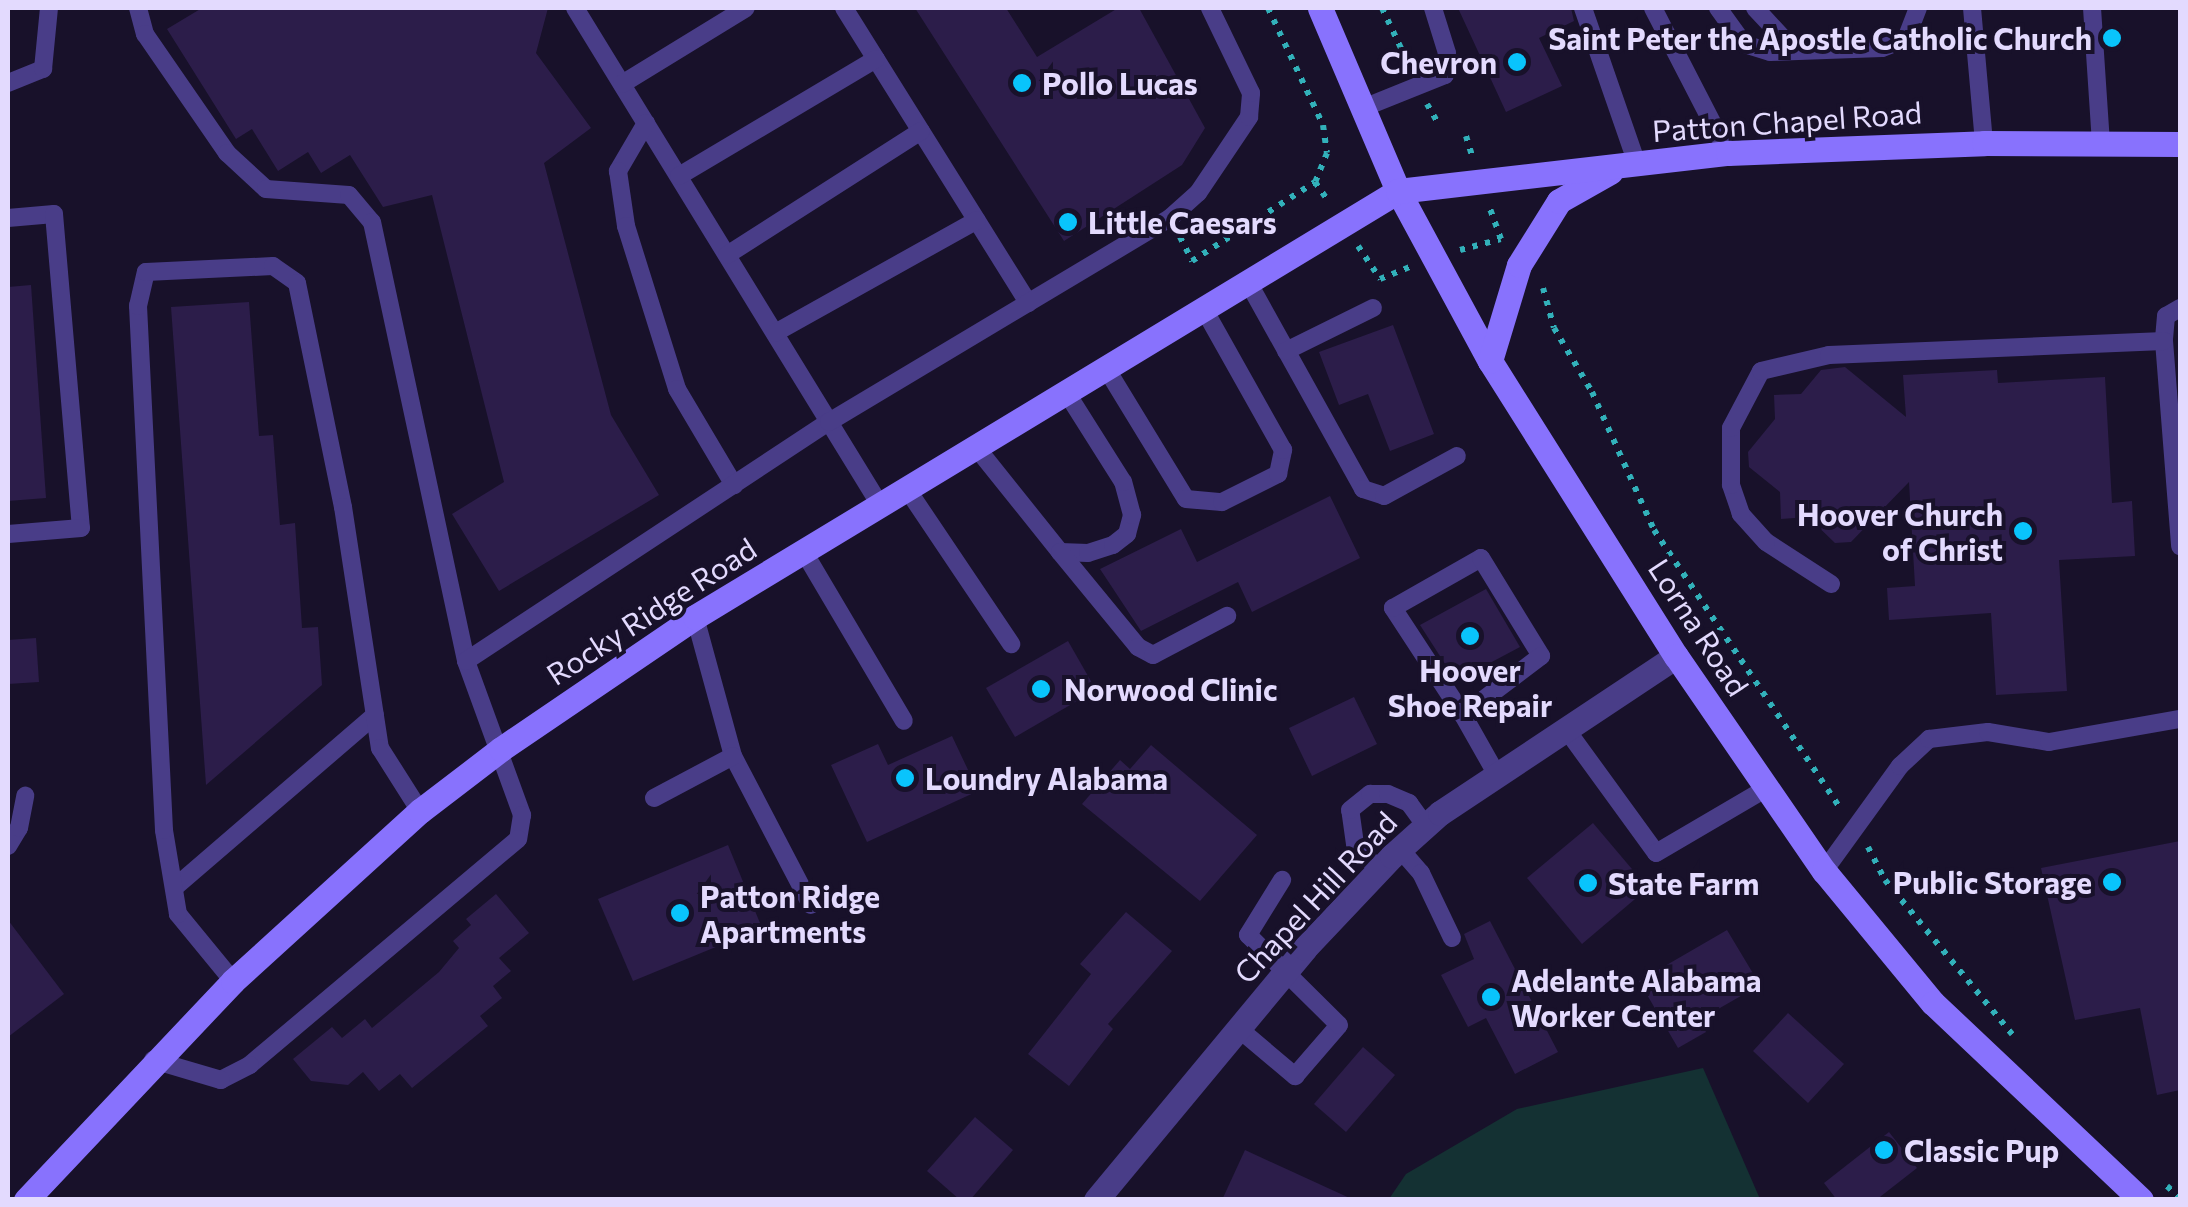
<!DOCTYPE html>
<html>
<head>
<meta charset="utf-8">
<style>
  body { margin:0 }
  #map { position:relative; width:2188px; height:1207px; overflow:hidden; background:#18112a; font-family:Commissioner,sans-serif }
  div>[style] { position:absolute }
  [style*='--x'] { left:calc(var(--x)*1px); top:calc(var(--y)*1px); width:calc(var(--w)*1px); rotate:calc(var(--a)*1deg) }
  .green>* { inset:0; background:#143133 }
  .building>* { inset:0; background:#2c1d4a }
  .path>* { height:6px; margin-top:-3px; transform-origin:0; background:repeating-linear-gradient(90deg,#32b1ba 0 5px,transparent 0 13px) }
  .lane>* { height:18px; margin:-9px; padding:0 9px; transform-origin:9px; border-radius:9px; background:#493d88 }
  .street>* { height:25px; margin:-12.5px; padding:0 12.5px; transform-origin:12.5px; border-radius:12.5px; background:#493d88 }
  .secondary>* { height:25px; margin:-12.5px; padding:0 12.5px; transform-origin:12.5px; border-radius:12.5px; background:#8872fd }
  .dots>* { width:28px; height:28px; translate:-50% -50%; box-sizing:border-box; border:5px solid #18112a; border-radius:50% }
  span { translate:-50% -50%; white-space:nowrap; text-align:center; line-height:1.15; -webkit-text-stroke:8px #18112a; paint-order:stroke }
  .poi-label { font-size:30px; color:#e3dafe; font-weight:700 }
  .right { translate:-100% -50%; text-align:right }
  .left { translate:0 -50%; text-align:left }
  .street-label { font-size:30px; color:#e3dafe }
  .frame { position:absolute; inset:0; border:10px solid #e3dafe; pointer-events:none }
</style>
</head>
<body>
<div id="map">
  <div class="green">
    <div style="clip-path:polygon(1703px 1068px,1760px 1199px,1389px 1199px,1406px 1174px,1517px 1109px)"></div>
  </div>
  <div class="building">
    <div style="clip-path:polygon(202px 8px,548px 8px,536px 53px,591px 128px,544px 163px,611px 415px,659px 495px,499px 591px,452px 514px,504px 482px,432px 195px,383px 207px,350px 155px,321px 173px,308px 152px,278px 171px,252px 129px,236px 139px,167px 29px)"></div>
    <div style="clip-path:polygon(915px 8px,1006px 8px,1037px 57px,1118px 8px,1139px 8px,1205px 128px,1182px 165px,1064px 241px)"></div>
    <div style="clip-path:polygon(1458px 8px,1571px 8px,1574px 21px,1539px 38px,1562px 86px,1506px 112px)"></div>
    <div style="clip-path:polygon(31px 285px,46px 498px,8px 501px,8px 287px)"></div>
    <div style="clip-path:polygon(249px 302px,259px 436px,273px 435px,280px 525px,295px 523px,302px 628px,318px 627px,322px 685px,206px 785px,171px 307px)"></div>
    <div style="clip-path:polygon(1393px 325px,1434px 434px,1390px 451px,1368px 394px,1339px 405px,1319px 352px)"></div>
    <div style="clip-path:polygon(1845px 367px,1906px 417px,1903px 375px,1997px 370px,1998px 383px,2105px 377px,2112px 503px,2132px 501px,2135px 556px,2059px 560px,2067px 691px,1996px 695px,1991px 613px,1889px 620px,1887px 588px,1915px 586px,1909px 482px,1851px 542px,1835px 543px,1808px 517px,1781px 519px,1780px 492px,1749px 467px,1748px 452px,1775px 419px,1774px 395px,1801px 394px,1821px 370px)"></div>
    <div style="clip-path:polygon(1330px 496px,1360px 558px,1252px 612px,1238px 582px,1141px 631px,1100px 569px,1181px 529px,1197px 562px)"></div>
    <div style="clip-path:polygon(1486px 589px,1520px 647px,1456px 681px,1420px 625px)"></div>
    <div style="clip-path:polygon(36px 638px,39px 682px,8px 684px,8px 640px)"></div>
    <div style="clip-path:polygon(1068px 641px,1096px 690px,1015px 737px,986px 688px)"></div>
    <div style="clip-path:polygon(1354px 697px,1377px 744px,1312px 776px,1289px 728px)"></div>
    <div style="clip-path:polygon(952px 736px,978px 791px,867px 842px,831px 765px,878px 744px,888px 765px)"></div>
    <div style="clip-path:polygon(1151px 745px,1257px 835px,1200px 901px,1082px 804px,1120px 760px,1130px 769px)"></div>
    <div style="clip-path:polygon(1593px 823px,1648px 888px,1582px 944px,1527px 878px)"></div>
    <div style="clip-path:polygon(2180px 841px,2180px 1090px,2157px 1095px,2140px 1008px,2075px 1020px,2041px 868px)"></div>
    <div style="clip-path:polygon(728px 845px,762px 928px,633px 981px,598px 899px)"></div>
    <div style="clip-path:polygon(496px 894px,529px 933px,499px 958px,511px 971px,493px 986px,502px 998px,480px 1016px,488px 1026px,412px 1088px,400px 1074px,379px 1091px,363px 1072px,348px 1085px,311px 1081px,293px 1059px,332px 1027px,342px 1038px,365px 1019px,372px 1028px,439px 972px,459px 948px,453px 941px,471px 925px,466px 919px)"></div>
    <div style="clip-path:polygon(1126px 912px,1172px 951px,1108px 1024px,1113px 1029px,1069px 1086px,1028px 1054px,1091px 974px,1080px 964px)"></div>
    <div style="clip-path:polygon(8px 920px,64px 994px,8px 1037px)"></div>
    <div style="clip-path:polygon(1490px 921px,1558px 1052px,1515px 1074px,1486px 1018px,1468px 1027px,1441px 975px,1474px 959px,1464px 934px)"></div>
    <div style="clip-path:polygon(1727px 930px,1760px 985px,1699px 1020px,1706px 1032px,1678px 1048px,1639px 981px)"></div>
    <div style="clip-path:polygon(1788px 1013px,1844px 1064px,1808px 1103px,1753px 1051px)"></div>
    <div style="clip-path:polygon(1363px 1047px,1395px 1075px,1346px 1132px,1314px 1104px)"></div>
    <div style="clip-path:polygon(975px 1117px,1013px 1150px,970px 1200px,960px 1200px,927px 1171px)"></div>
    <div style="clip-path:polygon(1889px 1132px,1917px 1168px,1876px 1200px,1837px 1200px,1824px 1183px)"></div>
    <div style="clip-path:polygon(1245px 1150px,1354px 1200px,1222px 1200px)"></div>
  </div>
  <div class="path">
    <div style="--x:1268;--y:8;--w:129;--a:64.8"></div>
    <div style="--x:1323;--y:125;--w:28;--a:82"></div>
    <div style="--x:1327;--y:153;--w:31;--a:112"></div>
    <div style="--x:1315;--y:182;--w:24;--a:55"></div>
    <div style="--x:1382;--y:8;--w:63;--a:64.7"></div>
    <div style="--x:1427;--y:104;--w:22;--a:60"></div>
    <div style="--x:1466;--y:136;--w:21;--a:73"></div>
    <div style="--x:1180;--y:237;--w:27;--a:63"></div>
    <div style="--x:1192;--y:261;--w:146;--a:-32.7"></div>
    <div style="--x:1358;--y:246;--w:40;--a:56"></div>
    <div style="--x:1380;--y:279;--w:32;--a:-22"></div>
    <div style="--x:1460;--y:250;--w:42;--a:-15"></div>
    <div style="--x:1501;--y:239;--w:35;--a:-110"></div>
    <div style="--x:1543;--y:288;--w:41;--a:74.6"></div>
    <div style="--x:1554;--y:328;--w:74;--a:59.3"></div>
    <div style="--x:1592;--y:392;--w:151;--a:65.8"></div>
    <div style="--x:1654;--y:530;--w:334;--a:56.2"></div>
    <div style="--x:1868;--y:847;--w:37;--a:63"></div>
    <div style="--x:1885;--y:880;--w:200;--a:50.5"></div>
    <div style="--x:2167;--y:1186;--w:18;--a:43"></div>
  </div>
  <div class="lane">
    <div style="--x:138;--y:8;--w:27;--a:75"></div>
    <div style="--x:145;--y:34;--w:145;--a:55.4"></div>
    <div style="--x:227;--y:153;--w:53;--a:42.7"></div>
    <div style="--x:266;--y:189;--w:83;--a:4.1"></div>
    <div style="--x:349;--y:195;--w:35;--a:50"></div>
    <div style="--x:372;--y:222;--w:449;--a:77.9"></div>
    <div style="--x:466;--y:661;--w:164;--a:70"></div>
    <div style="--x:522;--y:815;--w:24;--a:99"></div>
    <div style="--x:518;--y:839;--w:351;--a:139.9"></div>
    <div style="--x:250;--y:1065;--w:33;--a:153"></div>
    <div style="--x:221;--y:1080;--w:71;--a:-163.6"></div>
    <div style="--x:575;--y:8;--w:583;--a:58.46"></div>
    <div style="--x:844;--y:8;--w:348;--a:58"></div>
    <div style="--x:1583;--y:8;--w:165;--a:70.9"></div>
    <div style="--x:1653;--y:8;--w:163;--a:62.7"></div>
    <div style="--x:1718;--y:8;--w:44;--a:54.2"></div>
    <div style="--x:1744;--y:44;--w:27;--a:17"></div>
    <div style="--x:1770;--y:52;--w:112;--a:-2"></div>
    <div style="--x:1882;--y:48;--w:26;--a:-21"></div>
    <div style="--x:1906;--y:39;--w:33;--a:-69"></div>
    <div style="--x:1755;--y:8;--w:57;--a:47.1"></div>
    <div style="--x:1972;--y:8;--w:136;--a:84.9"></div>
    <div style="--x:2092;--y:8;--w:135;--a:86.2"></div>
    <div style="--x:8;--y:83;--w:38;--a:-22"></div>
    <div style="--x:43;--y:69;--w:61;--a:-84.4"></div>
    <div style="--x:622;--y:84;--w:145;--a:-31.5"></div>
    <div style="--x:1363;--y:108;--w:88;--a:-21.9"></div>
    <div style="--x:1445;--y:75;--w:22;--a:-85"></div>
    <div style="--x:1447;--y:53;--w:47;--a:-107.3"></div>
    <div style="--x:646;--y:123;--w:56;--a:120.3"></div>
    <div style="--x:618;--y:171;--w:56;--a:81.7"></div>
    <div style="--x:626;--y:226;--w:171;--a:72.6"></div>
    <div style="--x:677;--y:389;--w:112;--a:59.3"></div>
    <div style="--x:679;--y:176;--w:229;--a:-30.7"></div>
    <div style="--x:8;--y:218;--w:46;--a:-5"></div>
    <div style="--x:54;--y:214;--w:315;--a:85.1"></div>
    <div style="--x:81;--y:528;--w:73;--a:175.3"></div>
    <div style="--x:727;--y:255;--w:230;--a:-32.6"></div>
    <div style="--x:1248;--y:282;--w:237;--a:60.9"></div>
    <div style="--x:1363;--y:489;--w:22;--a:18"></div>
    <div style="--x:1384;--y:496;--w:83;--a:-28.7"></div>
    <div style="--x:2180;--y:308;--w:16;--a:150"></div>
    <div style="--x:2166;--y:316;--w:25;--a:95"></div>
    <div style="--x:2164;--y:341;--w:206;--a:85.5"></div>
    <div style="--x:775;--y:333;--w:231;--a:-29.2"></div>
    <div style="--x:1286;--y:351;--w:97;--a:-26.3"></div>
    <div style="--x:1106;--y:368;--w:153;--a:58.6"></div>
    <div style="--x:1186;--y:499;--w:36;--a:5"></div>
    <div style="--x:1222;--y:502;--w:63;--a:-26.6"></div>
    <div style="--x:1278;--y:474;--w:25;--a:-78"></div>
    <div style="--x:1283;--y:450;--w:162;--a:-119.3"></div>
    <div style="--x:976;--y:447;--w:134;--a:51.3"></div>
    <div style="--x:1060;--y:552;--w:28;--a:2"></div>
    <div style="--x:1088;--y:553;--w:26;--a:-18"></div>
    <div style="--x:1113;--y:545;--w:18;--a:-38"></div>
    <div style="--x:1127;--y:534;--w:20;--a:-75"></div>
    <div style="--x:1132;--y:515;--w:34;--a:-105"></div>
    <div style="--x:1123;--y:482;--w:107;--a:-122.3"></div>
    <div style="--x:907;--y:489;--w:187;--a:56.1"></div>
    <div style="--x:804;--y:552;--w:196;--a:59.4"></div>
    <div style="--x:1060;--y:552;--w:123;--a:50.6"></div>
    <div style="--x:1138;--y:647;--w:17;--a:28"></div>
    <div style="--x:1153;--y:655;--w:84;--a:-27.8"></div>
    <div style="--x:1831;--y:584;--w:77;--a:-147.1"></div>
    <div style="--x:1766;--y:542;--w:38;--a:-132"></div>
    <div style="--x:1741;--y:514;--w:31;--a:-109"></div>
    <div style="--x:1731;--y:485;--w:57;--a:-90"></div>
    <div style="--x:1731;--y:428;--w:64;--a:-62.2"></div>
    <div style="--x:1761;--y:371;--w:70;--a:-13.2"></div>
    <div style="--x:1829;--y:355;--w:335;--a:-2.4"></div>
    <div style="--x:695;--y:617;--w:144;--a:74.7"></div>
    <div style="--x:733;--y:756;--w:168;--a:62.4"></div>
    <div style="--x:466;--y:661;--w:435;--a:-33.4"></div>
    <div style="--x:829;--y:422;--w:397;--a:-30.9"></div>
    <div style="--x:1170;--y:218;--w:38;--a:-42"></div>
    <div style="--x:1198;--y:193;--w:92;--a:-56.1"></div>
    <div style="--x:1249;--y:117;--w:24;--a:-85"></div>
    <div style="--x:1251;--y:93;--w:94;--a:-115.8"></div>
    <div style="--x:1463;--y:715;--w:128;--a:-123.2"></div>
    <div style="--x:1393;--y:608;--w:101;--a:-29.6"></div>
    <div style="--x:1481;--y:558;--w:115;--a:58.5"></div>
    <div style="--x:1541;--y:656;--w:98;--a:142.9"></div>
    <div style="--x:1463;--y:715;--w:69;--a:60.5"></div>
    <div style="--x:1566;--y:729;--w:153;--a:54"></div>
    <div style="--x:1656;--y:853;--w:129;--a:-30.4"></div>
    <div style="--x:654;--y:798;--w:89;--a:-28"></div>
    <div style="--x:8;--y:846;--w:21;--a:-59"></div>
    <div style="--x:19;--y:828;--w:33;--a:-79"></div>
    <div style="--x:1400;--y:849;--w:32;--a:49"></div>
    <div style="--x:1421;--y:873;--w:72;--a:64.5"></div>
    <div style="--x:1378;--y:870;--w:35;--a:-131"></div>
    <div style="--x:1355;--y:844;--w:34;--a:-98"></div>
    <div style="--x:1350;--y:810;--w:26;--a:-39"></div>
    <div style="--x:1370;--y:794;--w:18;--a:0"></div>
    <div style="--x:1388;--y:794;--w:23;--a:23"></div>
    <div style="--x:1409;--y:803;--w:29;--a:54"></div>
    <div style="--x:1824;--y:871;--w:130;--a:-54.1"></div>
    <div style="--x:1900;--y:766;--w:40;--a:-43"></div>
    <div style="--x:1929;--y:739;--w:59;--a:-6.8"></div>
    <div style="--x:1988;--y:732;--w:62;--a:9.3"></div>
    <div style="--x:2049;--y:742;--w:133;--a:-10"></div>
    <div style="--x:174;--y:888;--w:265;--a:-40.7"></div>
    <div style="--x:233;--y:981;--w:87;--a:-129.4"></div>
    <div style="--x:178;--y:914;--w:85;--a:-99.5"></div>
    <div style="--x:164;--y:830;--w:525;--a:-92.84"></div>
    <div style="--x:138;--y:306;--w:35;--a:-77"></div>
    <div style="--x:146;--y:272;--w:127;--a:-2.7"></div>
    <div style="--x:273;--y:266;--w:29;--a:35"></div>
    <div style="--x:297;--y:283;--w:229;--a:78.4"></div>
    <div style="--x:343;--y:507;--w:244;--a:81.3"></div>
    <div style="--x:380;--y:748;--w:75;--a:57.6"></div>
    <div style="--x:1238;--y:1028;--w:75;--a:40.1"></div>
    <div style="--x:1295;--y:1076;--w:67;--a:-49.2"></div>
    <div style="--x:1339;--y:1025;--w:128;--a:-135.3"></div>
    <div style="--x:1248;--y:935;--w:65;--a:-58.3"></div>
  </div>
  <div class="street">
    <div style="--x:1096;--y:1200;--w:327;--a:-50.3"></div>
    <div style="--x:1305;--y:948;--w:127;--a:-46.6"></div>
    <div style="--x:1392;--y:856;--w:64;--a:-41.9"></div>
    <div style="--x:1440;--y:813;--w:283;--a:-33.6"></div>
  </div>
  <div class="secondary">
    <div style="--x:1320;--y:8;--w:199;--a:66.9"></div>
    <div style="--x:1398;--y:191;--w:193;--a:61.6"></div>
    <div style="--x:1490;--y:361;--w:349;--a:57.8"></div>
    <div style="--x:1676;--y:656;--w:261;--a:55.5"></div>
    <div style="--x:1824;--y:871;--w:171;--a:50.5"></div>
    <div style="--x:1933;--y:1003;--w:286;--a:43.4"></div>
    <div style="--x:1490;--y:361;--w:100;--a:-73.2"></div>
    <div style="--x:1519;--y:265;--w:75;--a:-58"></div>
    <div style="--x:1559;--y:201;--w:59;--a:-29.6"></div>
    <div style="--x:26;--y:1200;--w:301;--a:-46.6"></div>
    <div style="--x:233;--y:981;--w:253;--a:-42.3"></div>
    <div style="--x:420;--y:811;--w:102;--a:-37.4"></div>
    <div style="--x:501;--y:749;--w:235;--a:-34.2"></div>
    <div style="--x:695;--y:617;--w:822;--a:-31.21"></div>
    <div style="--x:1398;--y:191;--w:332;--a:-6.6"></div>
    <div style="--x:1728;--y:153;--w:256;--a:-2.2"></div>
    <div style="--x:1984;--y:143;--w:196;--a:0.3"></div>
  </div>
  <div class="dots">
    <div style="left:2112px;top:38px;background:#09c4fc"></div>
    <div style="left:1517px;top:62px;background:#09c4fc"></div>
    <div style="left:1022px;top:83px;background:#09c4fc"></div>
    <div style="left:1068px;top:222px;background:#09c4fc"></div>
    <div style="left:2023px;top:531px;background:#09c4fc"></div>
    <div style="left:1470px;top:636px;background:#09c4fc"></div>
    <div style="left:1041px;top:689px;background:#09c4fc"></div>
    <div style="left:905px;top:778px;background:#09c4fc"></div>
    <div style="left:2112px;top:882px;background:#09c4fc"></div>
    <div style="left:1588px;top:883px;background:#09c4fc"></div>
    <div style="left:680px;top:913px;background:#09c4fc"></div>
    <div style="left:1491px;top:997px;background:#09c4fc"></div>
    <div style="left:1884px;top:1150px;background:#09c4fc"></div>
  </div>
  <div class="poi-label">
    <span class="right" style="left:2092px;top:38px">Saint Peter the Apostle Catholic Church</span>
    <span class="right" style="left:1497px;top:62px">Chevron</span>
    <span class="left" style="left:1042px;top:83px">Pollo Lucas</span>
    <span class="left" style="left:1088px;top:222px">Little Caesars</span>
    <span class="right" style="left:2003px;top:531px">Hoover Church<br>of Christ</span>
    <span style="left:1470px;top:687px">Hoover<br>Shoe Repair</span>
    <span class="left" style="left:1064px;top:689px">Norwood Clinic</span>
    <span class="left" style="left:925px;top:778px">Loundry Alabama</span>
    <span class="right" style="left:2092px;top:882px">Public Storage</span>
    <span class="left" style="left:1608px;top:883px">State Farm</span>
    <span class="left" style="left:700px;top:913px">Patton Ridge<br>Apartments</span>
    <span class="left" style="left:1511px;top:997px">Adelante Alabama<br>Worker Center</span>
    <span class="left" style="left:1904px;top:1150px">Classic Pup</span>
  </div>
  <div class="street-label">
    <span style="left:1787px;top:121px;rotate:-4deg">Patton Chapel Road</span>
    <span style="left:651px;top:611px;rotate:-33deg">Rocky Ridge Road</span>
    <span style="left:1699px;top:627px;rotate:57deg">Lorna Road</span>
    <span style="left:1315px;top:897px;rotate:-47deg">Chapel Hill Road</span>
  </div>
  <div class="frame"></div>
</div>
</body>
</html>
